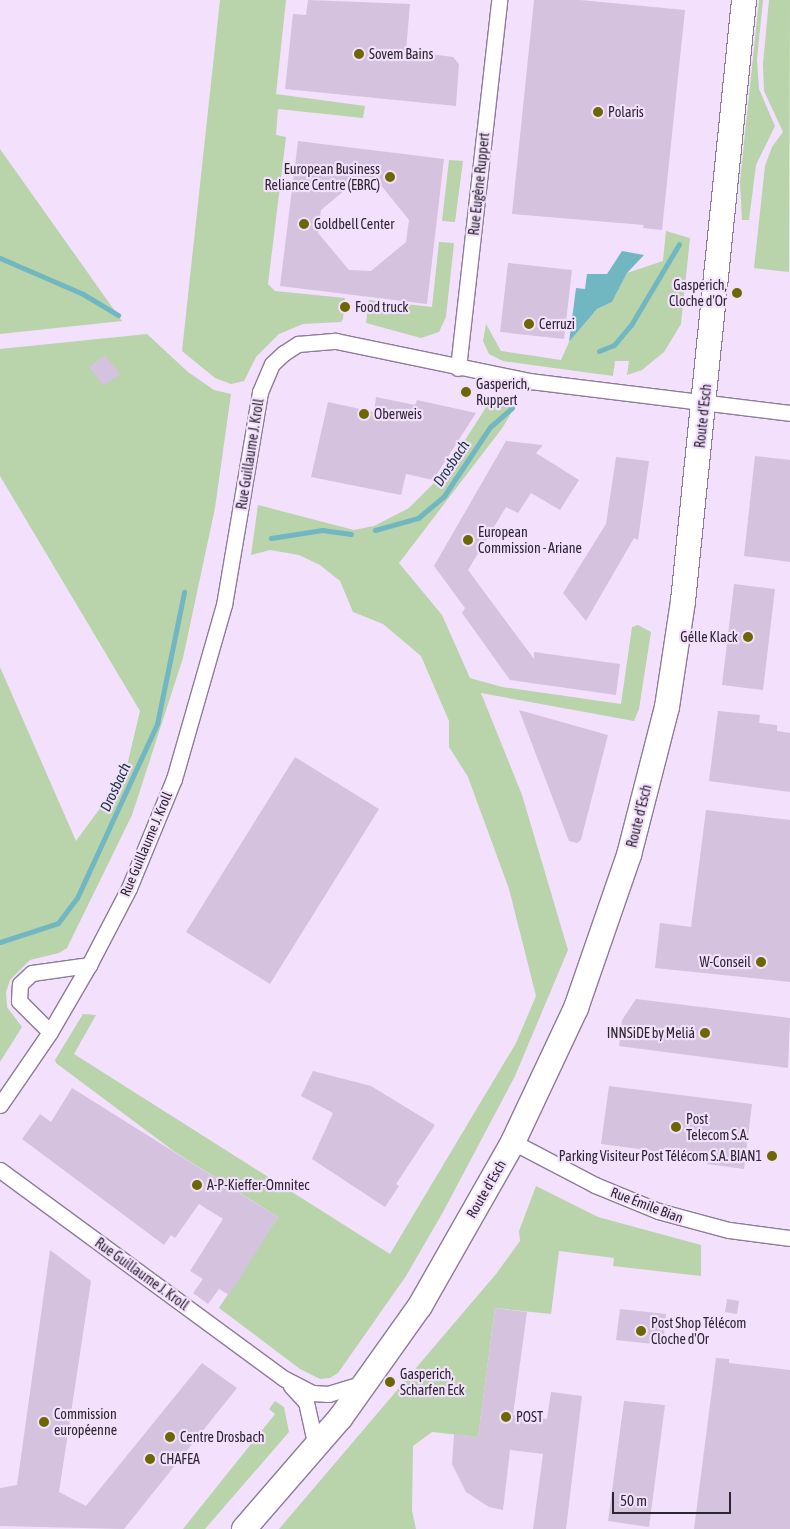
<!DOCTYPE html>
<html>
<head>
<meta charset="utf-8">
<style>
  body { margin:0 }
  #map { position:relative; width:790px; height:1529px; overflow:hidden; background:#f3e0fd; font-family:"Asap Condensed",sans-serif }
  div>[style] { position:absolute }
  [style*='--x'] { left:calc(var(--x)*1px); top:calc(var(--y)*1px); width:calc(var(--w)*1px); rotate:calc(var(--a)*1deg) }
  .green>* { inset:0; background:#b9d3ab }
  .water>* { inset:0; background:#71b7c2 }
  .stream>* { height:5px; margin:-2.5px; padding:0 2.5px; transform-origin:2.5px; border-radius:2.5px; background:#71b7c2 }
  .building>* { inset:0; background:#d4c2de }
  .roads { filter:drop-shadow(1px 0 #8d7c97) drop-shadow(-1px 0 #8d7c97) drop-shadow(0 1px #8d7c97) drop-shadow(0 -1px #8d7c97) }
  .street>* { height:15px; margin:-7.5px; padding:0 7.5px; transform-origin:7.5px; border-radius:7.5px; background:#fff }
  .primary>* { height:24px; margin:-12px; padding:0 12px; transform-origin:12px; border-radius:12px; background:#fff }
  .dots>* { width:14px; height:14px; translate:-50% -50%; box-sizing:border-box; border:2px solid #f3e0fd; border-radius:50% }
  span { translate:-50% -50%; white-space:nowrap; text-align:center; line-height:1.15; -webkit-text-stroke:4.5px #f3e0fd; paint-order:stroke }
  .poi-label { font-size:14px; color:#2d2631 }
  .left { translate:0 -50%; text-align:left }
  .right { translate:-100% -50%; text-align:right }
  .street-label { font-size:14px; color:#2d2631 }
  .water-label { font-size:15px; color:#13363b; font-style:italic }
  .scale { position:absolute; left:612px; top:1492px; width:119px; height:22px; box-sizing:border-box; border:2px solid #2d2631; border-top:0; padding-left:6px; font-size:15px; line-height:18px; white-space:nowrap; color:#2d2631; -webkit-text-stroke:4px #f3e0fd; paint-order:stroke }
</style>
</head>
<body>
<div id="map">
  <div class="green">
    <div style="clip-path:polygon(220px 0,286px 0,276px 94px,365px 106px,363px 118px,278px 109px,276px 135px,286px 137px,268px 284px,275px 291px,345px 298px,343px 319px,341px 322px,303px 324px,279px 334px,256px 357px,244px 381px,231px 384px,215px 378px,182px 351px)"></div>
    <div style="clip-path:polygon(759px 0,763px 0,757px 59px,759px 89px,775px 126px,756px 165px,749px 220px,742px 220px,740px 181px)"></div>
    <div style="clip-path:polygon(769px 0,790px 0,789px 272px,754px 268px,765px 166px,772px 147px,783px 132px,764px 91px,763px 64px)"></div>
    <div style="clip-path:polygon(0 149px,122px 321px,0 334px)"></div>
    <div style="clip-path:polygon(449px 160px,463px 161px,455px 222px,442px 221px)"></div>
    <div style="clip-path:polygon(666px 231px,690px 238px,681px 324px,664px 352px,642px 370px,627px 375px,629px 361px,615px 361px,613px 376px,503px 361px,489px 354px,483px 341px,486px 324px,501px 351px,561px 360px,569px 342px,597px 309px,612px 302px,627px 273px,663px 261px)"></div>
    <div style="clip-path:polygon(439px 242px,454px 243px,446px 317px,439px 332px,421px 338px,366px 323px,369px 300px,432px 307px)"></div>
    <div style="clip-path:polygon(147px 334px,188px 372px,214px 390px,231px 394px,215px 508px,183px 658px,132px 815px,67px 948px,59px 953px,30px 960px,10px 980px,6px 992px,7px 1007px,22px 1027px,0 1062px,0 667px,76px 841px,125px 774px,140px 711px,0 476px,0 349px)"></div>
    <div style="clip-path:polygon(492px 398px,517px 403px,503px 427px,399px 563px,442px 615px,470px 678px,502px 687px,621px 704px,632px 627px,638px 625px,651px 632px,639px 709px,634px 721px,481px 693px,522px 795px,568px 950px,515px 1076px,443px 1212px,406px 1276px,338px 1373px,330px 1378px,320px 1379px,300px 1369px,219px 1308px,278px 1217px,175px 1152px,56px 1063px,55px 1060px,83px 1014px,96px 1015px,74px 1054px,390px 1254px,516px 1043px,536px 996px,509px 889px,468px 777px,449px 747px,449px 721px,421px 656px,383px 624px,353px 612px,340px 581px,320px 565px,299px 555px,270px 550px,251px 555px,258px 505px,354px 530px,374px 526px,409px 508px,444px 473px)"></div>
    <div style="clip-path:polygon(536px 1186px,598px 1217px,701px 1245px,701px 1276px,613px 1266px,614px 1258px,559px 1251px,551px 1314px,495px 1308px,478px 1437px,432px 1432px,413px 1446px,412px 1511px,416px 1529px,279px 1529px,496px 1274px,520px 1241px,519px 1231px)"></div>
    <div style="clip-path:polygon(275px 1401px,284px 1407px,289px 1432px,205px 1529px,183px 1529px,275px 1414px,269px 1409px)"></div>
  </div>
  <div class="water">
    <div style="clip-path:polygon(622px 251px,644px 255px,627px 273px,612px 302px,597px 309px,569px 342px,576px 288px,585px 289px,587px 274px,607px 274px)"></div>
  </div>
  <div class="stream">
    <div style="--x:0;--y:258;--w:90;--a:23.4"></div>
    <div style="--x:83;--y:294;--w:41;--a:31"></div>
    <div style="--x:599;--y:351;--w:16;--a:-22"></div>
    <div style="--x:614;--y:345;--w:26;--a:-50"></div>
    <div style="--x:631;--y:325;--w:94;--a:-59.3"></div>
    <div style="--x:375;--y:530;--w:45;--a:-15.6"></div>
    <div style="--x:418;--y:518;--w:34;--a:-40"></div>
    <div style="--x:444;--y:496;--w:83;--a:-56.3"></div>
    <div style="--x:490;--y:427;--w:29;--a:-41"></div>
    <div style="--x:271;--y:538;--w:52;--a:-8.9"></div>
    <div style="--x:322;--y:530;--w:29;--a:8"></div>
    <div style="--x:0;--y:942;--w:61;--a:-18.1"></div>
    <div style="--x:58;--y:923;--w:31;--a:-53"></div>
    <div style="--x:77;--y:898;--w:192;--a:-65.3"></div>
    <div style="--x:157;--y:724;--w:135;--a:-78.4"></div>
  </div>
  <div class="building">
    <div style="clip-path:polygon(308px 0,410px 4px,406px 51px,453px 57px,459px 64px,456px 106px,285px 89px,293px 14px,306px 15px)"></div>
    <div style="clip-path:polygon(534px 0,580px 0,685px 10px,662px 230px,643px 228px,644px 225px,512px 214px)"></div>
    <div style="clip-path:polygon(evenodd,298px 141px,444px 159px,427px 304px,280px 286px,298px 141px,357px 180px,380px 184px,409px 220px,406px 242px,371px 271px,349px 270px,318px 233px,321px 210px,357px 180px)"></div>
    <div style="clip-path:polygon(508px 263px,572px 270px,564px 339px,500px 332px)"></div>
    <div style="clip-path:polygon(105px 355px,120px 374px,104px 386px,89px 367px)"></div>
    <div style="clip-path:polygon(376px 397px,415px 405px,417px 400px,476px 413px,433px 480px,406px 474px,401px 495px,311px 477px,328px 402px,374px 412px)"></div>
    <div style="clip-path:polygon(506px 441px,543px 445px,536px 453px,579px 480px,560px 510px,531px 493px,518px 513px,506px 507px,468px 570px,534px 659px,534px 652px,620px 664px,616px 695px,510px 680px,462px 613px,465px 608px,434px 566px)"></div>
    <div style="clip-path:polygon(755px 456px,790px 460px,790px 562px,744px 556px)"></div>
    <div style="clip-path:polygon(616px 457px,649px 461px,638px 540px,634px 538px,586px 621px,563px 593px,606px 524px)"></div>
    <div style="clip-path:polygon(734px 584px,775px 589px,763px 690px,722px 685px)"></div>
    <div style="clip-path:polygon(519px 710px,608px 735px,581px 840px,577px 843px,569px 841px)"></div>
    <div style="clip-path:polygon(718px 711px,760px 715px,759px 723px,777px 725px,777px 731px,790px 733px,790px 792px,709px 781px)"></div>
    <div style="clip-path:polygon(295px 757px,379px 809px,270px 984px,186px 932px)"></div>
    <div style="clip-path:polygon(706px 810px,790px 820px,790px 982px,655px 968px,660px 923px,691px 927px)"></div>
    <div style="clip-path:polygon(636px 999px,790px 1018px,788px 1068px,619px 1046px,622px 1020px)"></div>
    <div style="clip-path:polygon(313px 1071px,371px 1086px,435px 1125px,396px 1184px,399px 1186px,385px 1207px,312px 1159px,333px 1113px,301px 1096px)"></div>
    <div style="clip-path:polygon(609px 1086px,752px 1104px,744px 1169px,707px 1164px,708px 1158px,601px 1144px)"></div>
    <div style="clip-path:polygon(72px 1088px,278px 1217px,229px 1295px,219px 1289px,208px 1304px,193px 1293px,203px 1279px,190px 1271px,223px 1219px,199px 1204px,175px 1238px,171px 1235px,164px 1245px,22px 1139px,40px 1114px,51px 1122px)"></div>
    <div style="clip-path:polygon(50px 1250px,91px 1281px,59px 1492px,86px 1506px,202px 1363px,237px 1388px,124px 1529px,0 1526px,0 1488px,17px 1485px)"></div>
    <div style="clip-path:polygon(727px 1299px,739px 1301px,737px 1314px,725px 1312px)"></div>
    <div style="clip-path:polygon(495px 1308px,527px 1312px,513px 1415px,547px 1419px,551px 1392px,582px 1396px,566px 1529px,533px 1529px,543px 1454px,510px 1450px,503px 1510px,489px 1507px,466px 1492px,452px 1464px,454px 1434px,478px 1437px)"></div>
    <div style="clip-path:polygon(620px 1309px,666px 1314px,663px 1345px,616px 1340px)"></div>
    <div style="clip-path:polygon(716px 1358px,729px 1359px,729px 1363px,790px 1370px,790px 1529px,694px 1529px)"></div>
    <div style="clip-path:polygon(624px 1401px,665px 1405px,649px 1527px,608px 1521px)"></div>
  </div>
  <div class="roads">
    <div class="street">
      <div style="--x:458;--y:368;--w:370;--a:-83.6"></div>
      <div style="--x:50;--y:1032;--w:44;--a:-135"></div>
      <div style="--x:19;--y:1001;--w:17;--a:-87"></div>
      <div style="--x:20;--y:984;--w:16;--a:-43"></div>
      <div style="--x:32;--y:973;--w:58;--a:-8"></div>
      <div style="--x:0;--y:1105;--w:88;--a:-55.6"></div>
      <div style="--x:50;--y:1032;--w:78;--a:-59.8"></div>
      <div style="--x:89;--y:965;--w:87;--a:-62.5"></div>
      <div style="--x:129;--y:888;--w:118;--a:-67.6"></div>
      <div style="--x:174;--y:779;--w:181;--a:-74"></div>
      <div style="--x:224;--y:605;--w:216;--a:-80.4"></div>
      <div style="--x:260;--y:392;--w:30;--a:-67"></div>
      <div style="--x:272;--y:364;--w:16;--a:-43"></div>
      <div style="--x:284;--y:353;--w:17;--a:-33"></div>
      <div style="--x:298;--y:344;--w:38;--a:-5"></div>
      <div style="--x:336;--y:341;--w:198;--a:11.7"></div>
      <div style="--x:530;--y:381;--w:262;--a:7"></div>
      <div style="--x:513;--y:1142;--w:93;--a:27.7"></div>
      <div style="--x:595;--y:1185;--w:68;--a:22.4"></div>
      <div style="--x:658;--y:1211;--w:73;--a:15"></div>
      <div style="--x:729;--y:1230;--w:62;--a:7.5"></div>
      <div style="--x:0;--y:1170;--w:353;--a:36.3"></div>
      <div style="--x:285;--y:1379;--w:31;--a:27"></div>
      <div style="--x:313;--y:1393;--w:15;--a:4"></div>
      <div style="--x:328;--y:1394;--w:39;--a:-17"></div>
      <div style="--x:291;--y:1386;--w:22;--a:47"></div>
      <div style="--x:306;--y:1402;--w:46;--a:77.5"></div>
    </div>
    <div class="primary">
      <div style="--x:244;--y:1529;--w:148;--a:-49.1"></div>
      <div style="--x:341;--y:1417;--w:136;--a:-54.6"></div>
      <div style="--x:420;--y:1306;--w:189;--a:-60.4"></div>
      <div style="--x:513;--y:1142;--w:148;--a:-64.8"></div>
      <div style="--x:576;--y:1008;--w:162;--a:-70.9"></div>
      <div style="--x:629;--y:855;--w:153;--a:-75.6"></div>
      <div style="--x:667;--y:707;--w:107;--a:-81.4"></div>
      <div style="--x:683;--y:601;--w:604;--a:-84.2"></div>
    </div>
  </div>
  <div class="dots">
    <div style="left:359px;top:54px;background:#6c6700"></div>
    <div style="left:598px;top:112px;background:#6c6700"></div>
    <div style="left:390px;top:177px;background:#6c6700"></div>
    <div style="left:304px;top:224px;background:#6c6700"></div>
    <div style="left:737px;top:293px;background:#6c6700"></div>
    <div style="left:345px;top:307px;background:#6c6700"></div>
    <div style="left:529px;top:324px;background:#6c6700"></div>
    <div style="left:466px;top:392px;background:#6c6700"></div>
    <div style="left:364px;top:414px;background:#6c6700"></div>
    <div style="left:468px;top:540px;background:#6c6700"></div>
    <div style="left:748px;top:637px;background:#6c6700"></div>
    <div style="left:761px;top:962px;background:#6c6700"></div>
    <div style="left:705px;top:1033px;background:#6c6700"></div>
    <div style="left:676px;top:1127px;background:#6c6700"></div>
    <div style="left:772px;top:1156px;background:#6c6700"></div>
    <div style="left:197px;top:1185px;background:#6c6700"></div>
    <div style="left:641px;top:1331px;background:#6c6700"></div>
    <div style="left:390px;top:1382px;background:#6c6700"></div>
    <div style="left:506px;top:1417px;background:#6c6700"></div>
    <div style="left:44px;top:1422px;background:#6c6700"></div>
    <div style="left:170px;top:1437px;background:#6c6700"></div>
    <div style="left:150px;top:1459px;background:#6c6700"></div>
  </div>
  <div class="poi-label">
    <span class="left" style="left:369px;top:54px">Sovem Bains</span>
    <span class="left" style="left:608px;top:112px">Polaris</span>
    <span class="right" style="left:380px;top:177px">European Business<br>Reliance Centre (EBRC)</span>
    <span class="left" style="left:314px;top:224px">Goldbell Center</span>
    <span class="right" style="left:727px;top:293px">Gasperich,<br>Cloche d'Or</span>
    <span class="left" style="left:355px;top:307px">Food truck</span>
    <span class="left" style="left:539px;top:324px">Cerruzi</span>
    <span class="left" style="left:476px;top:392px">Gasperich,<br>Ruppert</span>
    <span class="left" style="left:374px;top:414px">Oberweis</span>
    <span class="left" style="left:478px;top:540px">European<br>Commission - Ariane</span>
    <span class="right" style="left:738px;top:637px">Gélle Klack</span>
    <span class="right" style="left:751px;top:962px">W-Conseil</span>
    <span class="right" style="left:695px;top:1033px">INNSiDE by Meliá</span>
    <span class="left" style="left:686px;top:1127px">Post<br>Telecom S.A.</span>
    <span class="right" style="left:762px;top:1156px">Parking Visiteur Post Télécom S.A. BIAN1</span>
    <span class="left" style="left:207px;top:1185px">A-P-Kieffer-Omnitec</span>
    <span class="left" style="left:651px;top:1331px">Post Shop Télécom<br>Cloche d'Or</span>
    <span class="left" style="left:400px;top:1382px">Gasperich,<br>Scharfen Eck</span>
    <span class="left" style="left:54px;top:1422px">Commission<br>européenne</span>
    <span class="left" style="left:516px;top:1417px">POST</span>
    <span class="left" style="left:180px;top:1437px">Centre Drosbach</span>
    <span class="left" style="left:160px;top:1459px">CHAFEA</span>
  </div>
  <div class="street-label">
    <span style="left:479px;top:184px;rotate:-84deg">Rue Eugène Ruppert</span>
    <span style="left:703px;top:416px;rotate:-84deg">Route d'Esch</span>
    <span style="left:250px;top:454px;rotate:-81deg">Rue Guillaume J. Kroll</span>
    <span style="left:639px;top:816px;rotate:-76deg">Route d'Esch</span>
    <span style="left:146px;top:844px;rotate:-67deg">Rue Guillaume J. Kroll</span>
    <span style="left:486px;top:1189px;rotate:-60deg">Route d'Esch</span>
    <span style="left:647px;top:1205px;rotate:21deg">Rue Émile Bian</span>
    <span style="left:142px;top:1274px;rotate:36deg">Rue Guillaume J. Kroll</span>
  </div>
  <div class="water-label">
    <span style="left:451px;top:463px;rotate:-56deg">Drosbach</span>
    <span style="left:115px;top:787px;rotate:-65deg">Drosbach</span>
  </div>
  <div class="scale">50 m</div>
</div>
</body>
</html>
